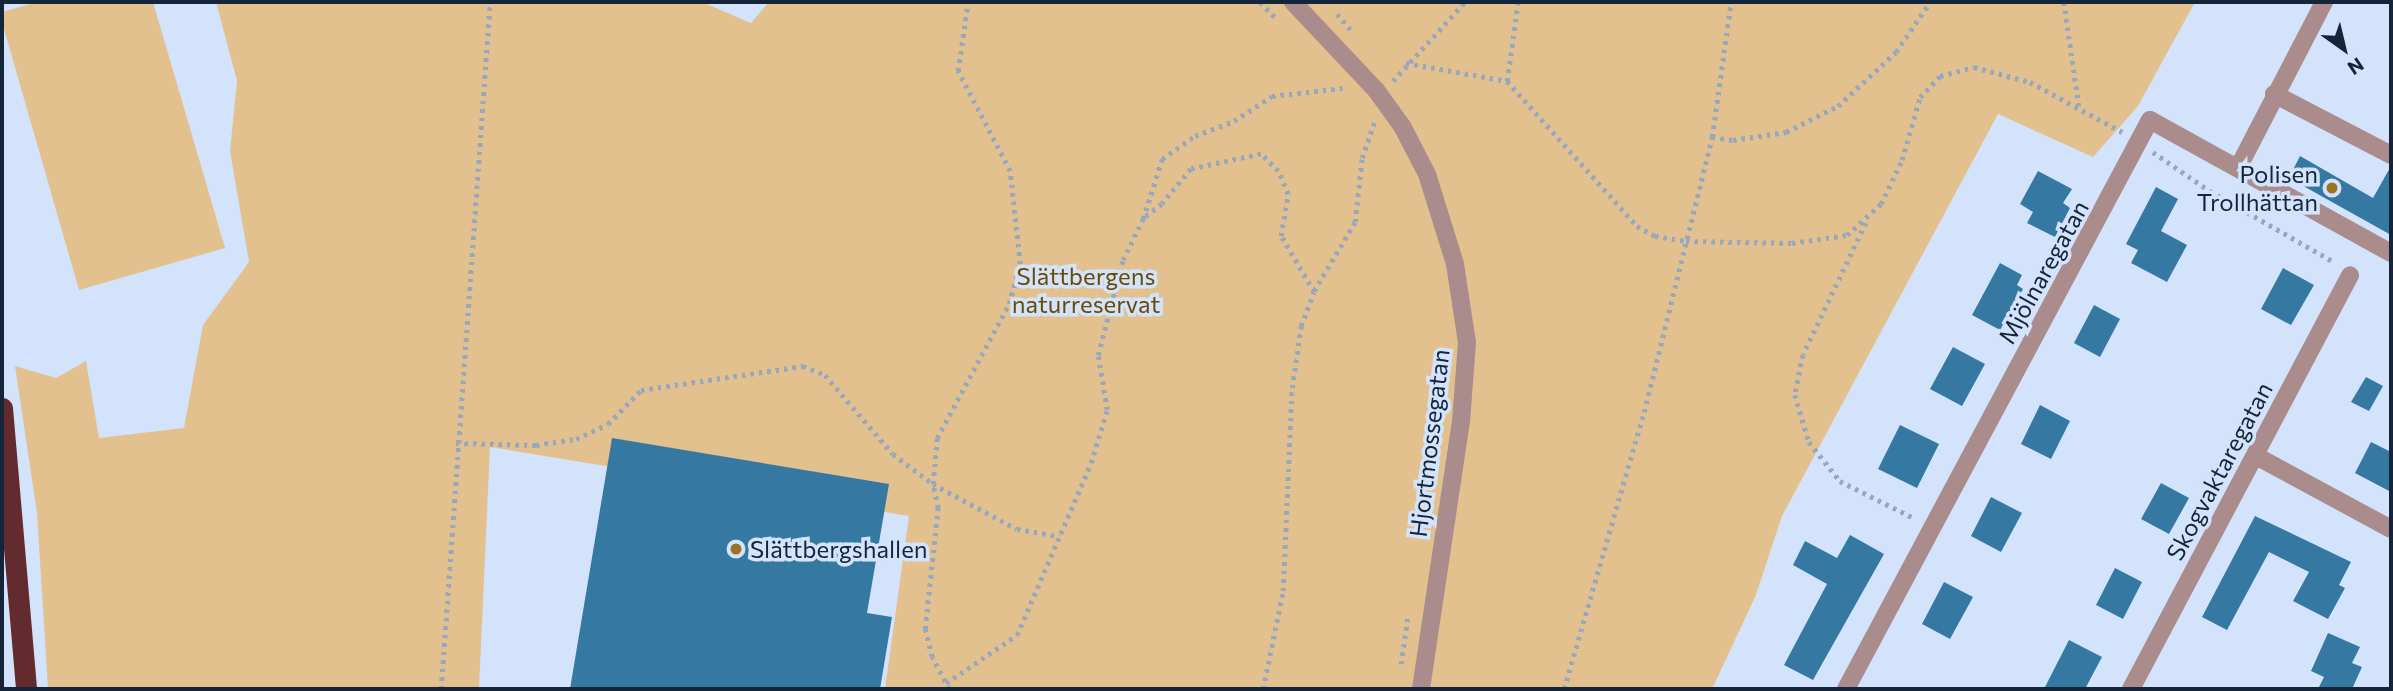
<!DOCTYPE html>
<html>
<head>
<meta charset="utf-8">
<style>
  body { margin:0 }
  #map { position:relative; width:2393px; height:691px; overflow:hidden; background:#d2e3fb; font-family:Commissioner,sans-serif }
  div>[style] { position:absolute }
  [style*='--x'] { left:calc(var(--x)*1px); top:calc(var(--y)*1px); width:calc(var(--w)*1px); rotate:calc(var(--a)*1deg) }
  .green>* { inset:0; background:#e3c18e }
  .building>* { inset:0; background:#3579a2 }
  .path>* { height:4.5px; margin-top:-2.25px; transform-origin:0; background:repeating-linear-gradient(90deg,#96a7be 0 3.5px,transparent 0 8.5px) }
  .minor>* { height:18px; margin:-9px; padding:0 9px; transform-origin:9px; border-radius:9px; background:#aa8c8c }
  .highway>* { height:21px; margin:-10.5px; padding:0 10.5px; transform-origin:10.5px; border-radius:10.5px; background:#642b2f }
  .dots>* { width:19px; height:19px; translate:-50% -50%; box-sizing:border-box; border:4px solid #d2e3fb; border-radius:50% }
  span { translate:-50% -50%; white-space:nowrap; text-align:center; line-height:1.15; -webkit-text-stroke:7px #d2e3fb; paint-order:stroke }
  .poi-label { font-size:24px; color:#142439 }
  .right { translate:-100% -50%; text-align:right }
  .left { translate:0 -50%; text-align:left }
  .street-label { font-size:24px; color:#142439 }
  .park-label { font-size:24px; color:#6b4901 }
  .frame { position:absolute; inset:0; border:4px solid #142439; pointer-events:none }
  .north { position:absolute; left:2309px; top:14px; width:70px; height:70px; -webkit-text-stroke:5px #d2e3fb; paint-order:stroke; rotate:146deg; font-size:19px; font-weight:700; line-height:28px; text-align:center; color:#142439 }
  .north::after { content:''; display:block; margin:auto; width:24px; height:32px; background:#142439; clip-path:polygon(50% 0,100% 100%,50% 72%,0 100%) }
</style>
</head>
<body>
<div id="map">
  <div class="green">
    <div style="clip-path:polygon(37px 2px,153px 2px,225px 248px,79px 290px,2px 22px,2px 12px)"></div>
    <div style="clip-path:polygon(216px 2px,702px 2px,751px 23px,769px 2px,2195px 2px,2138px 106px,2093px 157px,1998px 114px,1782px 516px,1756px 595px,1712px 689px,885px 689px,909px 516px,490px 447px,479px 689px,48px 689px,37px 513px,15px 366px,56px 378px,86px 361px,99px 438px,184px 428px,203px 325px,249px 262px,230px 151px,237px 81px)"></div>
  </div>
  <div class="building">
    <div style="clip-path:polygon(2300px 156px,2373px 198px,2391px 166px,2391px 235px,2289px 178px)"></div>
    <div style="clip-path:polygon(2038px 171px,2072px 189px,2063px 203px,2070px 208px,2055px 237px,2027px 223px,2033px 212px,2020px 204px)"></div>
    <div style="clip-path:polygon(2156px 187px,2178px 199px,2161px 231px,2187px 245px,2167px 282px,2131px 263px,2138px 250px,2126px 244px)"></div>
    <div style="clip-path:polygon(2000px 263px,2022px 275px,2017px 285px,2023px 289px,2000px 330px,1972px 315px)"></div>
    <div style="clip-path:polygon(2283px 268px,2314px 285px,2291px 325px,2261px 309px)"></div>
    <div style="clip-path:polygon(2094px 305px,2120px 319px,2100px 357px,2074px 343px)"></div>
    <div style="clip-path:polygon(1953px 347px,1985px 364px,1962px 406px,1930px 389px)"></div>
    <div style="clip-path:polygon(2366px 377px,2383px 386px,2369px 411px,2351px 402px)"></div>
    <div style="clip-path:polygon(2040px 405px,2070px 421px,2051px 459px,2021px 444px)"></div>
    <div style="clip-path:polygon(1900px 425px,1939px 444px,1917px 488px,1878px 469px)"></div>
    <div style="clip-path:polygon(612px 438px,889px 484px,867px 613px,892px 617px,880px 689px,570px 689px)"></div>
    <div style="clip-path:polygon(2371px 442px,2391px 452px,2391px 492px,2355px 473px)"></div>
    <div style="clip-path:polygon(2161px 483px,2189px 498px,2169px 534px,2141px 519px)"></div>
    <div style="clip-path:polygon(1991px 497px,2022px 513px,2001px 552px,1971px 536px)"></div>
    <div style="clip-path:polygon(2255px 516px,2351px 562px,2339px 585px,2345px 588px,2328px 619px,2293px 601px,2309px 572px,2269px 552px,2227px 630px,2202px 617px)"></div>
    <div style="clip-path:polygon(1850px 535px,1884px 554px,1813px 680px,1784px 665px,1827px 584px,1793px 565px,1805px 541px,1837px 558px)"></div>
    <div style="clip-path:polygon(2115px 568px,2142px 582px,2123px 619px,2096px 605px)"></div>
    <div style="clip-path:polygon(1944px 582px,1973px 597px,1950px 639px,1922px 624px)"></div>
    <div style="clip-path:polygon(2328px 633px,2360px 647px,2352px 663px,2362px 667px,2352px 689px,2318px 689px,2324px 677px,2311px 671px)"></div>
    <div style="clip-path:polygon(2069px 640px,2102px 657px,2085px 689px,2044px 689px)"></div>
  </div>
  <div class="path">
    <div style="--x:1260;--y:2;--w:24;--a:45"></div>
    <div style="--x:2064;--y:2;--w:105;--a:81.8"></div>
    <div style="--x:1337;--y:14;--w:23;--a:49"></div>
    <div style="--x:1406;--y:63;--w:103;--a:10.1"></div>
    <div style="--x:1507;--y:81;--w:195;--a:48.1"></div>
    <div style="--x:1637;--y:226;--w:21;--a:29"></div>
    <div style="--x:1655;--y:236;--w:31;--a:9"></div>
    <div style="--x:1686;--y:241;--w:106;--a:1.1"></div>
    <div style="--x:1792;--y:243;--w:56;--a:-8.3"></div>
    <div style="--x:1847;--y:235;--w:46;--a:-42.4"></div>
    <div style="--x:1881;--y:204;--w:49;--a:-64.5"></div>
    <div style="--x:1902;--y:160;--w:66;--a:-74.1"></div>
    <div style="--x:1920;--y:97;--w:29;--a:-46"></div>
    <div style="--x:1940;--y:76;--w:35;--a:-15"></div>
    <div style="--x:1974;--y:67;--w:58;--a:15"></div>
    <div style="--x:2030;--y:82;--w:105;--a:28.5"></div>
    <div style="--x:1393;--y:81;--w:107;--a:-47.7"></div>
    <div style="--x:1507;--y:81;--w:80;--a:-82.1"></div>
    <div style="--x:1712;--y:137;--w:21;--a:8"></div>
    <div style="--x:1733;--y:140;--w:54;--a:-8.6"></div>
    <div style="--x:1786;--y:132;--w:58;--a:-26.6"></div>
    <div style="--x:1838;--y:106;--w:79;--a:-43"></div>
    <div style="--x:1896;--y:52;--w:60;--a:-55.8"></div>
    <div style="--x:2153;--y:152;--w:69;--a:34.4"></div>
    <div style="--x:2210;--y:191;--w:143;--a:29.8"></div>
    <div style="--x:1866;--y:223;--w:146;--a:115.5"></div>
    <div style="--x:1803;--y:355;--w:41;--a:101.3"></div>
    <div style="--x:1795;--y:395;--w:49;--a:73.4"></div>
    <div style="--x:1809;--y:442;--w:50;--a:51.5"></div>
    <div style="--x:1840;--y:481;--w:83;--a:26.6"></div>
    <div style="--x:1314;--y:291;--w:80;--a:-59.3"></div>
    <div style="--x:1355;--y:222;--w:64;--a:-83.8"></div>
    <div style="--x:1362;--y:158;--w:39;--a:-71"></div>
    <div style="--x:456;--y:443;--w:80;--a:1.4"></div>
    <div style="--x:536;--y:445;--w:40;--a:-8.5"></div>
    <div style="--x:576;--y:439;--w:35;--a:-25"></div>
    <div style="--x:608;--y:424;--w:47;--a:-45.9"></div>
    <div style="--x:641;--y:390;--w:164;--a:-8.4"></div>
    <div style="--x:803;--y:366;--w:24;--a:22"></div>
    <div style="--x:825;--y:375;--w:104;--a:49.3"></div>
    <div style="--x:893;--y:454;--w:50;--a:36.9"></div>
    <div style="--x:933;--y:484;--w:95;--a:28.2"></div>
    <div style="--x:1017;--y:529;--w:43;--a:9.5"></div>
    <div style="--x:1401;--y:664;--w:50;--a:-82"></div>
    <div style="--x:946;--y:683;--w:86;--a:-34.1"></div>
    <div style="--x:1017;--y:635;--w:187;--a:-66.7"></div>
    <div style="--x:1091;--y:463;--w:55;--a:-73.2"></div>
    <div style="--x:1107;--y:410;--w:56;--a:-99.3"></div>
    <div style="--x:1098;--y:355;--w:98;--a:-75.3"></div>
    <div style="--x:1123;--y:260;--w:46;--a:-64"></div>
    <div style="--x:441;--y:689;--w:689;--a:-85.92"></div>
    <div style="--x:949;--y:689;--w:36;--a:-118"></div>
    <div style="--x:932;--y:657;--w:29;--a:-104"></div>
    <div style="--x:925;--y:629;--w:122;--a:-83.9"></div>
    <div style="--x:938;--y:508;--w:25;--a:-102"></div>
    <div style="--x:933;--y:484;--w:46;--a:-85"></div>
    <div style="--x:937;--y:438;--w:152;--a:-61.8"></div>
    <div style="--x:1009;--y:304;--w:41;--a:-74.6"></div>
    <div style="--x:1020;--y:264;--w:94;--a:-96.1"></div>
    <div style="--x:1010;--y:171;--w:113;--a:-117.5"></div>
    <div style="--x:958;--y:71;--w:70;--a:-81.8"></div>
    <div style="--x:1263;--y:689;--w:100;--a:-78.5"></div>
    <div style="--x:1283;--y:591;--w:203;--a:-87.5"></div>
    <div style="--x:1292;--y:388;--w:63;--a:-81.7"></div>
    <div style="--x:1301;--y:326;--w:36;--a:-69"></div>
    <div style="--x:1314;--y:292;--w:65;--a:-120.5"></div>
    <div style="--x:1281;--y:236;--w:43;--a:-80.5"></div>
    <div style="--x:1288;--y:194;--w:25;--a:-113"></div>
    <div style="--x:1278;--y:171;--w:24;--a:-135"></div>
    <div style="--x:1261;--y:154;--w:72;--a:167.9"></div>
    <div style="--x:1191;--y:169;--w:45;--a:129.6"></div>
    <div style="--x:1162;--y:204;--w:24;--a:142"></div>
    <div style="--x:1143;--y:219;--w:63;--a:-72.4"></div>
    <div style="--x:1162;--y:159;--w:40;--a:-34.9"></div>
    <div style="--x:1195;--y:136;--w:42;--a:-21"></div>
    <div style="--x:1234;--y:121;--w:45;--a:-33.3"></div>
    <div style="--x:1272;--y:96;--w:71;--a:-6.4"></div>
    <div style="--x:1564;--y:689;--w:288;--a:-73.9"></div>
    <div style="--x:1644;--y:412;--w:283;--a:-76.1"></div>
    <div style="--x:1712;--y:137;--w:136;--a:-82"></div>
  </div>
  <div class="minor">
    <div style="--x:1293;--y:2;--w:121;--a:46.7"></div>
    <div style="--x:1376;--y:90;--w:44;--a:54.2"></div>
    <div style="--x:1402;--y:126;--w:54;--a:62.5"></div>
    <div style="--x:1427;--y:174;--w:94;--a:72.7"></div>
    <div style="--x:1455;--y:264;--w:79;--a:81.3"></div>
    <div style="--x:1467;--y:342;--w:79;--a:94.3"></div>
    <div style="--x:1461;--y:421;--w:271;--a:98.5"></div>
    <div style="--x:2274;--y:94;--w:132;--a:27.5"></div>
    <div style="--x:2238;--y:168;--w:187;--a:-62.6"></div>
    <div style="--x:2256;--y:456;--w:153;--a:28.4"></div>
    <div style="--x:1846;--y:689;--w:645;--a:-61.89"></div>
    <div style="--x:2150;--y:120;--w:275;--a:28.9"></div>
    <div style="--x:2131;--y:689;--w:468;--a:-62.1"></div>
  </div>
  <div class="highway">
    <div style="--x:2;--y:408;--w:282;--a:85.1"></div>
  </div>
  <div class="dots">
    <div style="left:2332px;top:188px;background:#9e7222"></div>
    <div style="left:736px;top:549px;background:#9e7222"></div>
  </div>
  <div class="poi-label">
    <span class="right" style="left:2318px;top:188px">Polisen<br>Trollhättan</span>
    <span class="left" style="left:750px;top:549px">Slättbergshallen</span>
  </div>
  <div class="street-label">
    <span style="left:2043px;top:272px;rotate:-61deg">Mjölnaregatan</span>
    <span style="left:1429px;top:443px;rotate:-83deg">Hjortmossegatan</span>
    <span style="left:2219px;top:471px;rotate:-62deg">Skogvaktaregatan</span>
  </div>
  <div class="park-label">
    <span style="left:1086px;top:290px">Slättbergens<br>naturreservat</span>
  </div>
  <div class="frame"></div>
  <div class="north">N</div>
</div>
</body>
</html>
